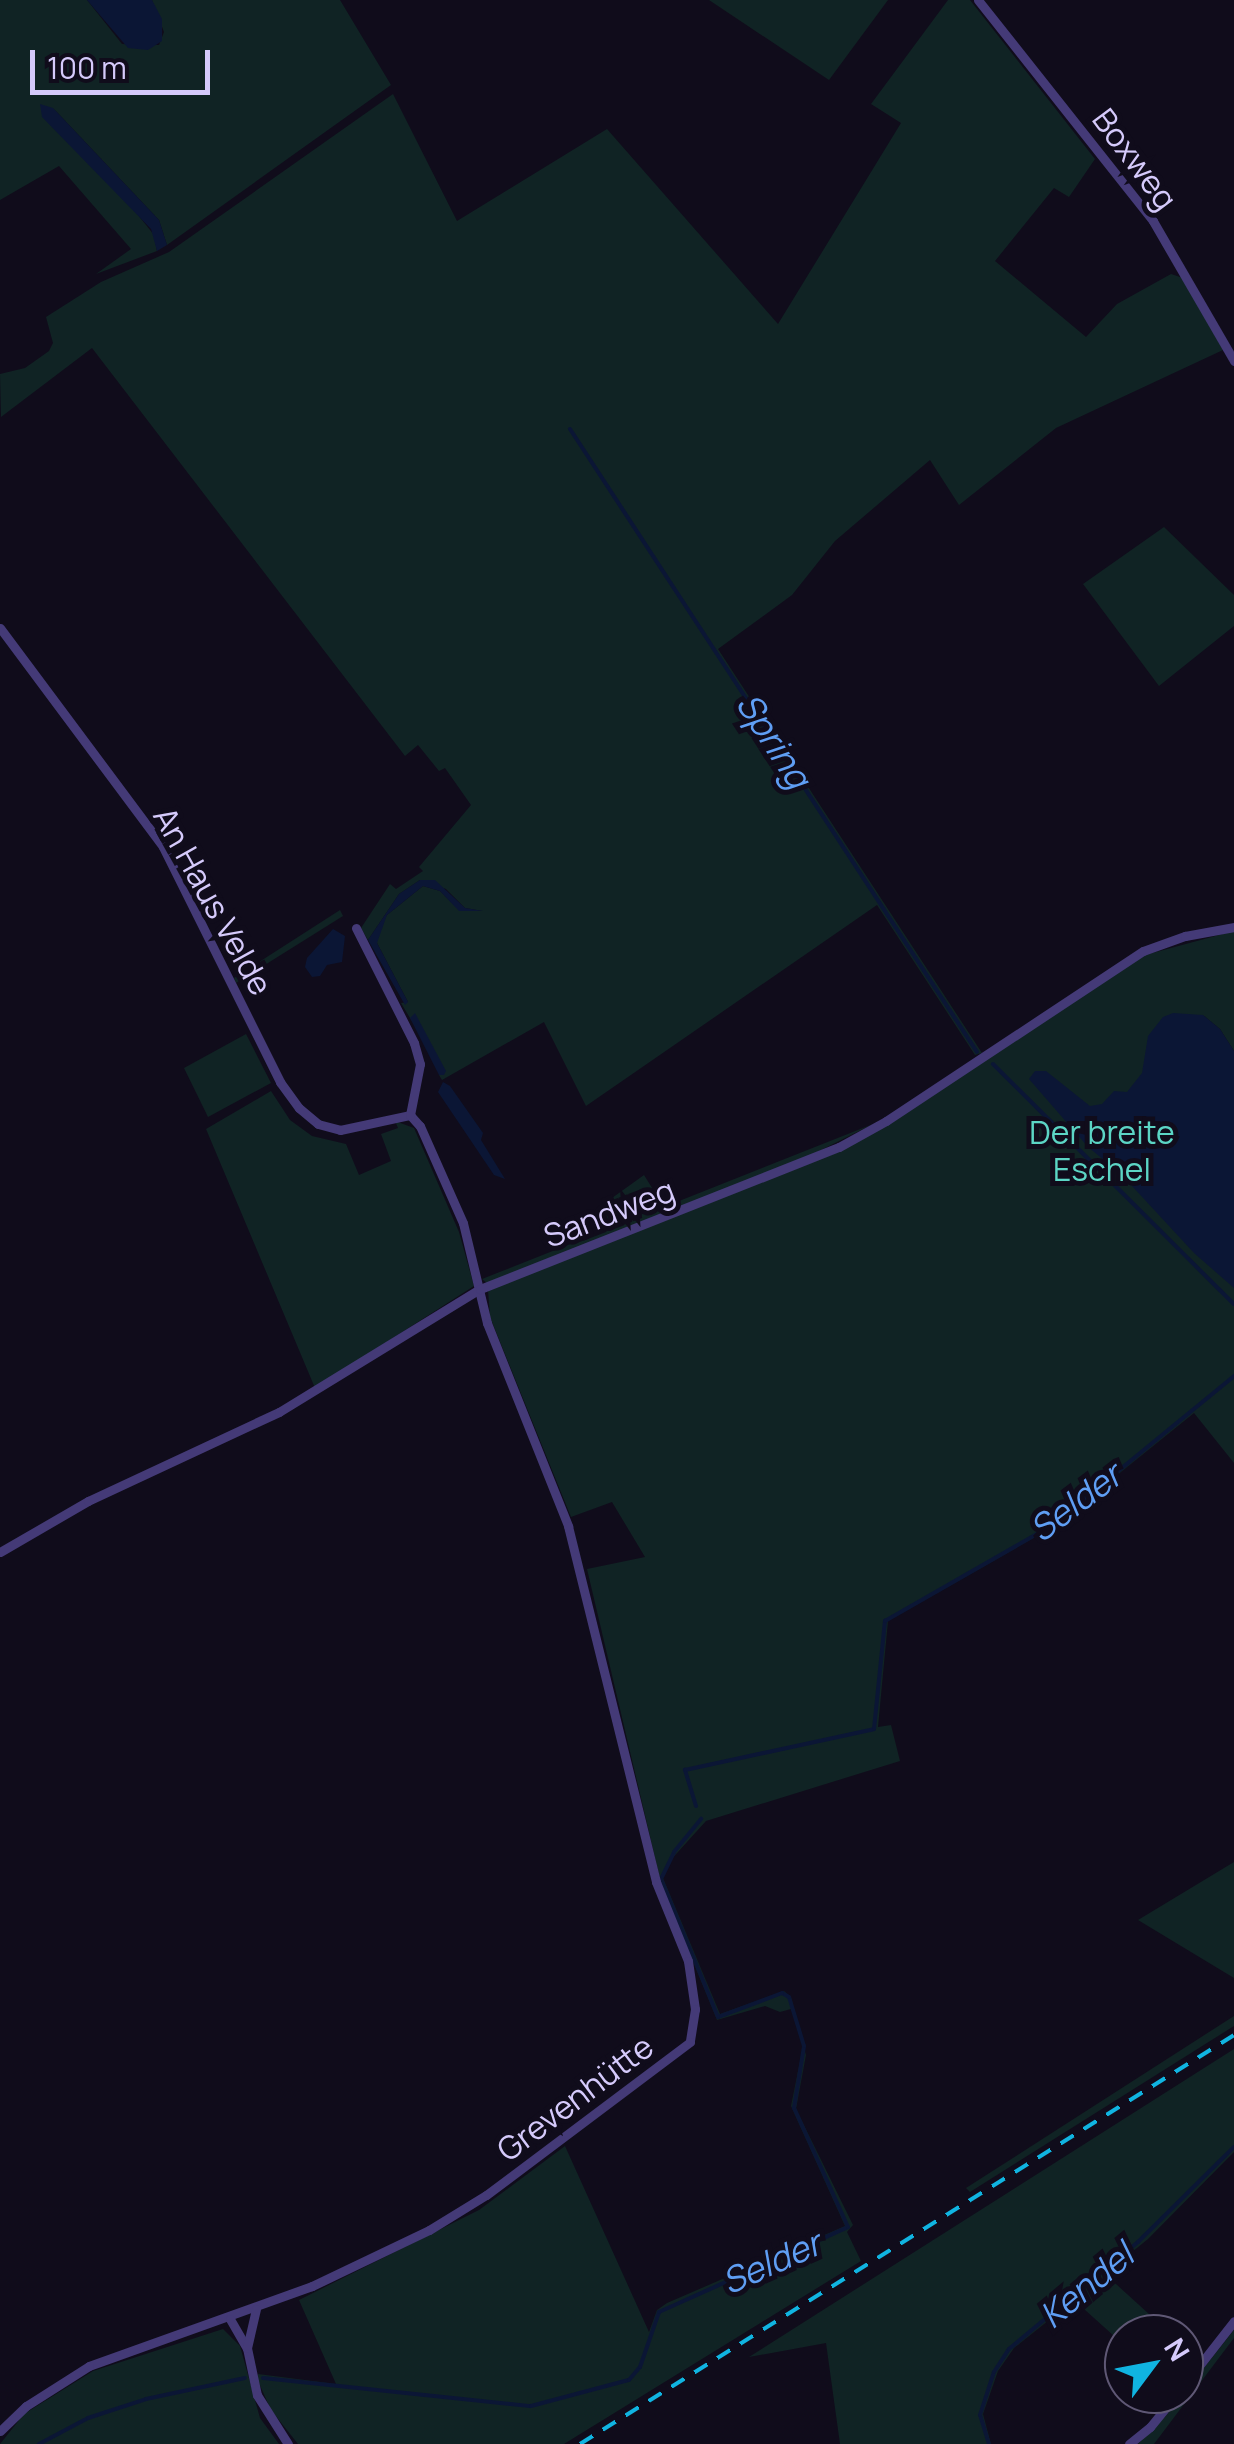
<!DOCTYPE html>
<html>
<head>
<meta charset="utf-8">
<style>
  body { margin:0 }
  #map { position:relative; width:1234px; height:2444px; overflow:hidden; background:#100c1b; font-family:Manrope,sans-serif }
  div>[style] { position:absolute }
  [style*='--x'] { left:calc(var(--x)*1px); top:calc(var(--y)*1px); width:calc(var(--w)*1px); rotate:calc(var(--a)*1deg) }
  .green>* { inset:0; background:#102324 }
  .water>* { inset:0; background:#0b1635 }
  .stream>* { height:4px; margin:-2px; padding:0 2px; transform-origin:2px; border-radius:2px; background:#0b1635 }
  .minor>* { height:9px; margin:-4.5px; padding:0 4.5px; transform-origin:4.5px; border-radius:4.5px; background:#443a77 }
  .rail>* { height:4px; margin-top:-2px; transform-origin:0; background:repeating-linear-gradient(90deg,#10b4e1 0 15px,transparent 0 27px) }
  span { translate:-50% -50%; white-space:nowrap; text-align:center; line-height:1.15; -webkit-text-stroke:10px #100c1b; paint-order:stroke }
  .street-label { font-size:32px; color:#d5cafb }
  .park-label { font-size:32px; color:#5cd5c5 }
  .water-label { font-size:35px; color:#5f9ef4; font-style:italic }
  .north { position:absolute; left:1104px; top:2314px; width:100px; height:100px; box-sizing:border-box; background:#100c1b; border:2px solid #5f5875; border-radius:50%; rotate:58deg; font-size:28px; font-weight:700; line-height:40px; text-align:center; color:#d5cafb }
  .north::after { content:''; display:block; margin:auto; width:35px; height:45px; background:#10b4e1; clip-path:polygon(50% 0,100% 100%,50% 72%,0 100%) }
  .scale { position:absolute; left:30px; top:50px; width:180px; height:45px; box-sizing:border-box; border:5px solid #d5cafb; border-top:0; padding-left:12px; font-size:30px; line-height:35px; white-space:nowrap; color:#d5cafb; -webkit-text-stroke:8px #100c1b; paint-order:stroke }
</style>
</head>
<body>
<div id="map">
  <div class="green">
    <div style="clip-path:polygon(0 0,87px 0,122px 44px,159px 45px,164px 32px,152px 0,340px 0,391px 85px,167px 245px,159px 220px,53px 108px,154px 235px,157px 251px,96px 274px,131px 249px,59px 166px,0 200px)"></div>
    <div style="clip-path:polygon(709px 0,888px 0,829px 80px)"></div>
    <div style="clip-path:polygon(948px 0,970px 0,1095px 159px,1069px 197px,1054px 188px,995px 261px,1086px 337px,1117px 304px,1171px 274px,1183px 278px,1223px 350px,1056px 428px,959px 505px,930px 460px,835px 541px,792px 595px,718px 649px,982px 1053px,975px 1055px,877px 905px,586px 1106px,544px 1022px,442px 1080px,439px 1075px,444px 1075px,401px 1003px,408px 1002px,377px 943px,376px 934px,387px 915px,423px 886px,440px 891px,460px 911px,482px 911px,465px 908px,446px 889px,420px 880px,399px 894px,368px 940px,361px 928px,390px 884px,396px 889px,423px 871px,419px 867px,471px 805px,445px 768px,439px 771px,418px 745px,405px 756px,92px 348px,1px 417px,0 374px,25px 368px,49px 351px,53px 343px,46px 317px,101px 282px,169px 252px,393px 94px,457px 221px,607px 129px,778px 324px,901px 123px,871px 104px)"></div>
    <div style="clip-path:polygon(1164px 527px,1234px 595px,1234px 626px,1159px 686px,1083px 584px)"></div>
    <div style="clip-path:polygon(340px 910px,343px 916px,236px 983px,234px 978px)"></div>
    <div style="clip-path:polygon(1234px 931px,1234px 1051px,1220px 1029px,1203px 1015px,1234px 1065px,1234px 1463px,1194px 1413px,1053px 1527px,888px 1621px,878px 1727px,891px 1725px,900px 1761px,706px 1821px,668px 1863px,663px 1878px,720px 2014px,784px 1991px,791px 1997px,806px 2055px,796px 2109px,853px 2225px,847px 2232px,861px 2261px,564px 2444px,298px 2444px,271px 2410px,258px 2381px,258px 2374px,336px 2384px,299px 2300px,479px 2210px,565px 2146px,649px 2332px,657px 2310px,667px 2303px,845px 2226px,791px 2106px,803px 2046px,791px 2009px,780px 2012px,765px 2006px,717px 2020px,661px 1883px,587px 1569px,645px 1557px,612px 1502px,571px 1517px,490px 1317px,488px 1290px,827px 1156px,1145px 955px)"></div>
    <div style="clip-path:polygon(246px 1034px,271px 1083px,208px 1117px,184px 1068px)"></div>
    <div style="clip-path:polygon(271px 1091px,290px 1120px,312px 1136px,346px 1144px,359px 1175px,391px 1161px,381px 1134px,398px 1128px,395px 1121px,414px 1128px,459px 1232px,474px 1286px,315px 1388px,206px 1129px)"></div>
    <div style="clip-path:polygon(873px 1124px,799px 1161px,487px 1283px,482px 1279px,603px 1231px,598px 1208px,644px 1175px,664px 1207px)"></div>
    <div style="clip-path:polygon(1234px 1862px,1234px 1978px,1138px 1920px)"></div>
    <div style="clip-path:polygon(1234px 2016px,1234px 2026px,970px 2192px,966px 2188px)"></div>
    <div style="clip-path:polygon(1234px 2049px,1234px 2152px,1148px 2239px,1105px 2274px,1171px 2334px,1124px 2334px,1124px 2345px,1074px 2300px,1014px 2348px,998px 2371px,983px 2414px,991px 2444px,840px 2444px,826px 2343px,749px 2357px)"></div>
    <div style="clip-path:polygon(223px 2329px,240px 2346px,260px 2418px,279px 2444px,0 2444px,24px 2414px,93px 2371px)"></div>
    <div style="clip-path:polygon(1234px 2330px,1234px 2338px,1154px 2444px,1138px 2444px,1165px 2417px)"></div>
  </div>
  <div class="water">
    <div style="clip-path:polygon(87px 0,152px 0,162px 19px,162px 41px,148px 50px,128px 48px)"></div>
    <div style="clip-path:polygon(40px 104px,53px 108px,159px 220px,167px 245px,157px 251px,151px 229px,42px 117px)"></div>
    <div style="clip-path:polygon(420px 880px,435px 880px,465px 908px,483px 911px,459px 911px,440px 891px,423px 886px,387px 915px,377px 943px,408px 1002px,405px 1005px,368px 940px,399px 894px)"></div>
    <div style="clip-path:polygon(333px 929px,345px 936px,342px 962px,327px 965px,320px 976px,312px 977px,305px 967px,307px 958px)"></div>
    <div style="clip-path:polygon(415px 1013px,446px 1071px,444px 1075px,439px 1075px,410px 1018px)"></div>
    <div style="clip-path:polygon(1173px 1013px,1203px 1015px,1220px 1029px,1234px 1051px,1234px 1288px,1194px 1253px,1120px 1173px,1088px 1147px,1029px 1079px,1035px 1071px,1046px 1071px,1090px 1106px,1102px 1104px,1114px 1091px,1127px 1092px,1142px 1073px,1148px 1036px,1163px 1017px)"></div>
    <div style="clip-path:polygon(443px 1082px,450px 1086px,483px 1133px,481px 1140px,505px 1179px,494px 1175px,438px 1092px)"></div>
  </div>
  <div class="stream">
    <div style="--x:570;--y:429;--w:744;--a:56.84"></div>
    <div style="--x:993;--y:1064;--w:340;--a:44.9"></div>
    <div style="--x:696;--y:1806;--w:38;--a:-107"></div>
    <div style="--x:685;--y:1770;--w:193;--a:-12.2"></div>
    <div style="--x:874;--y:1729;--w:109;--a:-84.2"></div>
    <div style="--x:885;--y:1621;--w:191;--a:-29.8"></div>
    <div style="--x:1051;--y:1526;--w:237;--a:-39.3"></div>
    <div style="--x:263;--y:2378;--w:269;--a:6"></div>
    <div style="--x:531;--y:2406;--w:101;--a:-14.9"></div>
    <div style="--x:629;--y:2380;--w:17;--a:-50"></div>
    <div style="--x:640;--y:2367;--w:58;--a:-70.9"></div>
    <div style="--x:659;--y:2312;--w:207;--a:-24.2"></div>
    <div style="--x:848;--y:2227;--w:131;--a:-114.4"></div>
    <div style="--x:794;--y:2108;--w:63;--a:-80.8"></div>
    <div style="--x:804;--y:2046;--w:51;--a:-107"></div>
    <div style="--x:789;--y:1997;--w:8;--a:-150"></div>
    <div style="--x:782;--y:1993;--w:68;--a:159.4"></div>
    <div style="--x:718;--y:2017;--w:149;--a:-112.4"></div>
    <div style="--x:661;--y:1879;--w:30;--a:-64"></div>
    <div style="--x:674;--y:1852;--w:43;--a:-50.7"></div>
    <div style="--x:39;--y:2444;--w:55;--a:-28"></div>
    <div style="--x:88;--y:2418;--w:61;--a:-18.1"></div>
    <div style="--x:146;--y:2399;--w:101;--a:-12"></div>
    <div style="--x:989;--y:2444;--w:30;--a:-107"></div>
    <div style="--x:980;--y:2415;--w:45;--a:-72"></div>
    <div style="--x:994;--y:2372;--w:27;--a:-57"></div>
    <div style="--x:1009;--y:2349;--w:168;--a:-39.7"></div>
    <div style="--x:1138;--y:2242;--w:135;--a:-44.7"></div>
  </div>
  <div class="minor">
    <div style="--x:978;--y:0;--w:282;--a:51.6"></div>
    <div style="--x:1153;--y:221;--w:162;--a:59.9"></div>
    <div style="--x:0;--y:628;--w:273;--a:53.3"></div>
    <div style="--x:163;--y:847;--w:263;--a:63.5"></div>
    <div style="--x:280;--y:1082;--w:32;--a:54"></div>
    <div style="--x:299;--y:1108;--w:25;--a:40"></div>
    <div style="--x:318;--y:1124;--w:23;--a:15"></div>
    <div style="--x:340;--y:1130;--w:72;--a:-12.1"></div>
    <div style="--x:410;--y:1115;--w:15;--a:48"></div>
    <div style="--x:420;--y:1126;--w:106;--a:66.1"></div>
    <div style="--x:463;--y:1223;--w:103;--a:76.5"></div>
    <div style="--x:487;--y:1323;--w:219;--a:68.2"></div>
    <div style="--x:568;--y:1526;--w:367;--a:76.1"></div>
    <div style="--x:656;--y:1882;--w:85;--a:67.9"></div>
    <div style="--x:688;--y:1961;--w:49;--a:81.7"></div>
    <div style="--x:695;--y:2009;--w:33;--a:99"></div>
    <div style="--x:690;--y:2042;--w:255;--a:143.1"></div>
    <div style="--x:486;--y:2195;--w:67;--a:148.4"></div>
    <div style="--x:429;--y:2230;--w:130;--a:154.4"></div>
    <div style="--x:312;--y:2286;--w:237;--a:160.3"></div>
    <div style="--x:89;--y:2366;--w:75;--a:147.6"></div>
    <div style="--x:26;--y:2406;--w:36;--a:136"></div>
    <div style="--x:356;--y:928;--w:129;--a:63.2"></div>
    <div style="--x:414;--y:1043;--w:22;--a:74"></div>
    <div style="--x:420;--y:1064;--w:52;--a:101.1"></div>
    <div style="--x:0;--y:1552;--w:102;--a:-30.1"></div>
    <div style="--x:88;--y:1501;--w:211;--a:-25"></div>
    <div style="--x:279;--y:1412;--w:236;--a:-31.5"></div>
    <div style="--x:480;--y:1289;--w:386;--a:-21.6"></div>
    <div style="--x:839;--y:1147;--w:54;--a:-29"></div>
    <div style="--x:886;--y:1121;--w:308;--a:-33.5"></div>
    <div style="--x:1143;--y:951;--w:45;--a:-19.7"></div>
    <div style="--x:1185;--y:936;--w:50;--a:-10.4"></div>
    <div style="--x:230;--y:2319;--w:34;--a:60"></div>
    <div style="--x:247;--y:2348;--w:48;--a:78"></div>
    <div style="--x:257;--y:2395;--w:58;--a:57.7"></div>
    <div style="--x:247;--y:2348;--w:40;--a:-77"></div>
    <div style="--x:1184;--y:2385;--w:81;--a:-52"></div>
    <div style="--x:1129;--y:2444;--w:27;--a:-39"></div>
    <div style="--x:1150;--y:2427;--w:43;--a:-50.7"></div>
  </div>
  <div class="rail">
    <div style="--x:580;--y:2444;--w:771;--a:-32.02"></div>
  </div>
  <div class="street-label">
    <span style="left:1135px;top:159px;rotate:53deg">Boxweg</span>
    <span style="left:213px;top:901px;rotate:61deg">An Haus Velde</span>
    <span style="left:609px;top:1213px;rotate:-21deg">Sandweg</span>
    <span style="left:575px;top:2098px;rotate:-37deg">Grevenhütte</span>
  </div>
  <div class="park-label">
    <span style="left:1102px;top:1151px">Der breite<br>Eschel</span>
  </div>
  <div class="water-label">
    <span style="left:774px;top:740px;rotate:57deg">Spring</span>
    <span style="left:1075px;top:1502px;rotate:-37deg">Selder</span>
    <span style="left:771px;top:2262px;rotate:-24deg">Selder</span>
    <span style="left:1086px;top:2285px;rotate:-40deg">Kendel</span>
  </div>
  <div class="north">N</div>
  <div class="scale">100 m</div>
</div>
</body>
</html>
